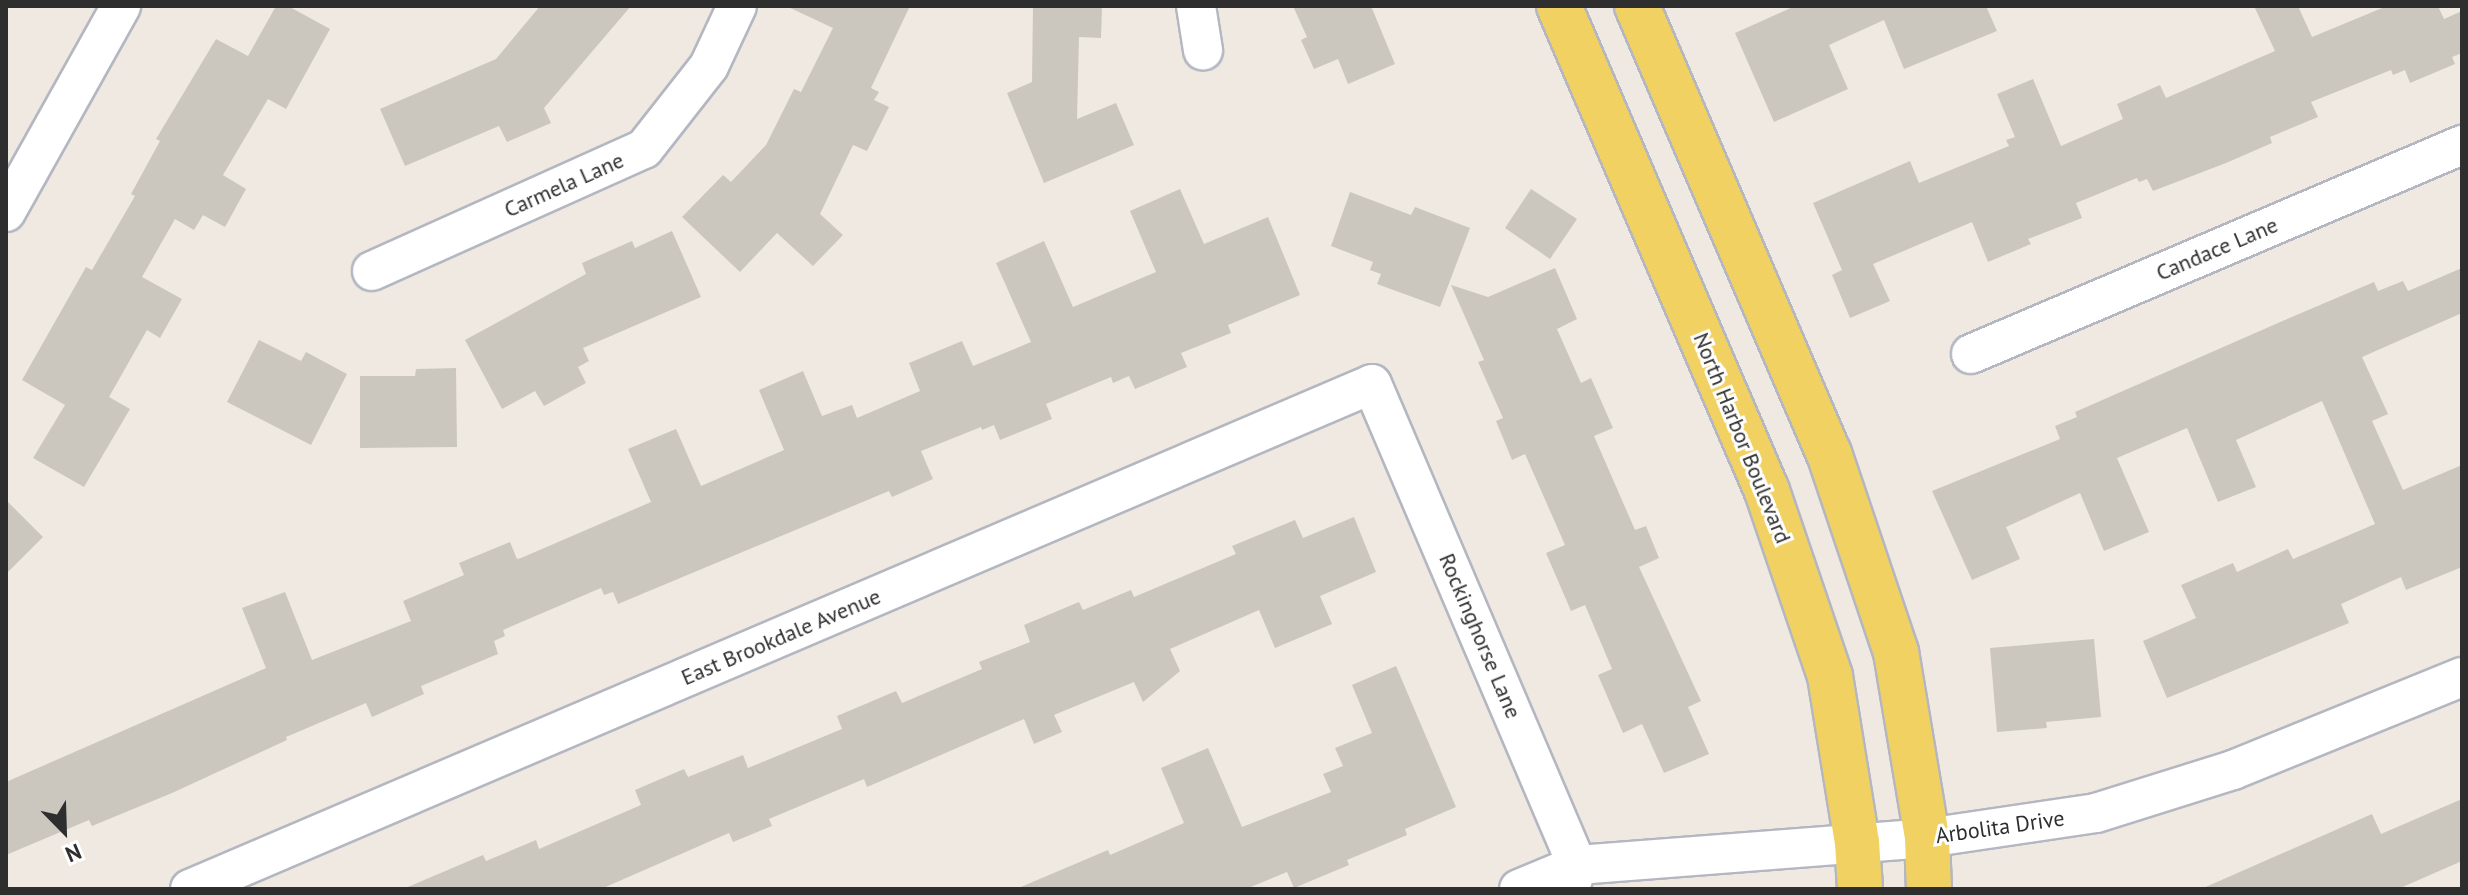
<!DOCTYPE html>
<html>
<head>
<meta charset="utf-8">
<style>
  body { margin:0 }
  #map { position:relative; width:2468px; height:895px; overflow:hidden; background:#efe9e1; font-family:"PT Sans",sans-serif }
  div>[style] { position:absolute }
  [style*='--x'] { left:calc(var(--x)*1px); top:calc(var(--y)*1px); width:calc(var(--w)*1px); rotate:calc(var(--a)*1deg) }
  .building>* { inset:0; background:#cbc7bf }
  .roads { filter:drop-shadow(2px 0 #b4b7c1) drop-shadow(-2px 0 #b4b7c1) drop-shadow(0 2px #b4b7c1) drop-shadow(0 -2px #b4b7c1) }
  .street>* { height:38px; margin:-19px; padding:0 19px; transform-origin:19px; border-radius:19px; background:#fff }
  .primary>* { height:44px; margin:-22px; padding:0 22px; transform-origin:22px; border-radius:22px; background:#f2d163 }
  span { translate:-50% -50%; white-space:nowrap; text-align:center; line-height:1.15; -webkit-text-stroke:6px #fff; paint-order:stroke }
  .street-label { font-size:22px; color:#2e2e2e }
  .frame { position:absolute; inset:0; border:8px solid #2e2e2e; pointer-events:none }
  .north { position:absolute; left:24px; top:791px; width:80px; height:80px; -webkit-text-stroke:6px #fff; paint-order:stroke; rotate:157deg; font-size:22px; font-weight:700; line-height:32px; text-align:center; color:#2e2e2e }
  .north::after { content:''; display:block; margin:auto; width:28px; height:36px; background:#2e2e2e; clip-path:polygon(50% 0,100% 100%,50% 72%,0 100%) }
</style>
</head>
<body>
<div id="map">
  <div class="building">
    <div style="clip-path:polygon(276px 6px,288px 6px,330px 29px,286px 109px,268px 99px,223px 175px,246px 189px,225px 227px,203px 215px,194px 230px,175px 219px,142px 277px,182px 299px,160px 338px,147px 330px,109px 397px,130px 409px,84px 487px,33px 458px,65px 405px,22px 380px,86px 267px,92px 270px,135px 196px,131px 194px,160px 141px,156px 139px,216px 39px,248px 56px)"></div>
    <div style="clip-path:polygon(540px 6px,631px 6px,544px 108px,551px 123px,507px 142px,499px 126px,405px 166px,380px 109px,496px 59px)"></div>
    <div style="clip-path:polygon(786px 6px,910px 6px,871px 88px,879px 92px,874px 100px,889px 107px,867px 151px,853px 145px,820px 214px,843px 235px,813px 266px,777px 233px,740px 272px,682px 217px,723px 175px,731px 182px,766px 145px,794px 89px,801px 92px,833px 28px)"></div>
    <div style="clip-path:polygon(1033px 6px,1102px 6px,1101px 38px,1079px 37px,1077px 119px,1116px 103px,1134px 145px,1044px 183px,1007px 93px,1032px 82px)"></div>
    <div style="clip-path:polygon(1293px 6px,1371px 6px,1395px 64px,1348px 84px,1338px 59px,1314px 69px,1301px 40px,1307px 37px)"></div>
    <div style="clip-path:polygon(1795px 6px,1986px 6px,1997px 31px,1904px 69px,1884px 20px,1829px 45px,1848px 89px,1774px 122px,1735px 33px)"></div>
    <div style="clip-path:polygon(2254px 6px,2298px 6px,2312px 37px,2387px 6px,2438px 6px,2444px 19px,2462px 11px,2462px 53px,2452px 57px,2455px 64px,2410px 83px,2405px 70px,2393px 75px,2391px 70px,2311px 102px,2318px 117px,2270px 137px,2272px 143px,2226px 163px,2153px 191px,2147px 179px,2139px 182px,2137px 178px,2076px 203px,2082px 218px,2028px 239px,2031px 244px,1988px 262px,1972px 222px,1873px 264px,1890px 301px,1850px 318px,1832px 275px,1842px 270px,1813px 203px,1910px 161px,1919px 183px,2009px 146px,2006px 140px,2015px 137px,1997px 94px,2033px 79px,2061px 146px,2123px 119px,2117px 104px,2160px 85px,2166px 98px,2275px 51px)"></div>
    <div style="clip-path:polygon(1180px 189px,1204px 244px,1268px 217px,1300px 295px,1228px 325px,1231px 333px,1181px 353px,1187px 367px,1135px 389px,1129px 376px,1113px 383px,1111px 377px,1046px 404px,1052px 419px,1000px 440px,994px 425px,982px 430px,981px 427px,921px 451px,933px 479px,892px 497px,889px 491px,618px 604px,613px 592px,604px 595px,601px 588px,503px 630px,505px 636px,494px 641px,498px 654px,421px 686px,424px 694px,372px 717px,366px 703px,286px 737px,287px 740px,172px 793px,92px 826px,89px 820px,6px 855px,6px 782px,266px 668px,242px 608px,285px 592px,312px 660px,411px 621px,403px 601px,464px 575px,459px 563px,510px 542px,517px 559px,521px 558px,651px 502px,628px 449px,676px 429px,701px 486px,784px 450px,759px 390px,803px 371px,822px 416px,852px 405px,857px 418px,920px 391px,909px 363px,962px 341px,973px 366px,1031px 342px,996px 263px,1044px 241px,1073px 307px,1156px 272px,1130px 211px)"></div>
    <div style="clip-path:polygon(1531px 189px,1577px 219px,1550px 259px,1505px 228px)"></div>
    <div style="clip-path:polygon(1350px 192px,1411px 215px,1415px 207px,1470px 228px,1440px 307px,1377px 284px,1381px 274px,1370px 270px,1373px 262px,1331px 246px)"></div>
    <div style="clip-path:polygon(672px 231px,701px 297px,583px 348px,589px 361px,578px 367px,586px 383px,544px 406px,535px 391px,502px 409px,465px 340px,586px 274px,582px 263px,632px 241px,635px 248px)"></div>
    <div style="clip-path:polygon(1555px 268px,1577px 319px,1557px 329px,1581px 383px,1591px 378px,1613px 428px,1594px 436px,1635px 530px,1646px 526px,1659px 558px,1639px 567px,1701px 701px,1688px 707px,1709px 754px,1664px 773px,1642px 724px,1623px 733px,1598px 675px,1612px 669px,1585px 605px,1571px 611px,1546px 553px,1565px 545px,1525px 454px,1512px 460px,1496px 421px,1503px 418px,1478px 362px,1484px 360px,1451px 285px,1488px 297px)"></div>
    <div style="clip-path:polygon(2462px 268px,2462px 313px,2362px 357px,2388px 414px,2372px 421px,2403px 490px,2462px 465px,2462px 567px,2406px 590px,2401px 577px,2341px 604px,2349px 623px,2167px 698px,2143px 641px,2196px 618px,2181px 585px,2233px 563px,2237px 572px,2288px 549px,2293px 559px,2375px 524px,2322px 401px,2236px 440px,2256px 487px,2218px 502px,2187px 428px,2117px 458px,2149px 532px,2104px 551px,2080px 493px,2006px 527px,2020px 559px,1972px 580px,1932px 491px,2060px 439px,2055px 426px,2077px 417px,2075px 412px,2278px 323px,2374px 282px,2378px 291px,2403px 281px,2408px 291px)"></div>
    <div style="clip-path:polygon(259px 340px,301px 361px,306px 352px,347px 374px,311px 445px,227px 402px)"></div>
    <div style="clip-path:polygon(456px 368px,457px 447px,360px 448px,360px 376px,415px 376px,416px 369px)"></div>
    <div style="clip-path:polygon(6px 500px,43px 537px,6px 574px)"></div>
    <div style="clip-path:polygon(1354px 517px,1376px 572px,1320px 596px,1332px 624px,1275px 648px,1259px 610px,1170px 649px,1180px 671px,1143px 702px,1134px 682px,1054px 715px,1062px 732px,1034px 744px,1024px 719px,867px 787px,864px 779px,769px 819px,772px 826px,733px 842px,729px 833px,601px 889px,403px 889px,483px 855px,486px 861px,536px 840px,539px 849px,641px 805px,635px 790px,684px 769px,688px 777px,743px 755px,748px 768px,842px 729px,837px 716px,896px 691px,902px 703px,982px 669px,979px 662px,1030px 642px,1024px 625px,1079px 602px,1083px 610px,1131px 590px,1134px 597px,1236px 554px,1232px 546px,1295px 520px,1303px 538px)"></div>
    <div style="clip-path:polygon(2094px 639px,2101px 717px,2046px 722px,2047px 728px,1997px 732px,1990px 648px)"></div>
    <div style="clip-path:polygon(1396px 666px,1456px 807px,1405px 829px,1407px 835px,1347px 860px,1349px 865px,1294px 888px,1287px 872px,1246px 889px,1016px 889px,1108px 850px,1110px 855px,1184px 823px,1161px 768px,1208px 748px,1242px 827px,1331px 792px,1323px 774px,1343px 766px,1335px 748px,1372px 733px,1352px 685px)"></div>
    <div style="clip-path:polygon(2462px 799px,2462px 861px,2398px 889px,2201px 889px,2372px 814px,2381px 834px)"></div>
  </div>
  <div class="roads">
    <div class="street">
      <div style="--x:1196;--y:6;--w:45;--a:81"></div>
      <div style="--x:6;--y:212;--w:236;--a:-60.8"></div>
      <div style="--x:372;--y:271;--w:298;--a:-24.2"></div>
      <div style="--x:644;--y:149;--w:105;--a:-51.9"></div>
      <div style="--x:709;--y:66;--w:66;--a:-65"></div>
      <div style="--x:1971;--y:354;--w:534;--a:-23.06"></div>
      <div style="--x:190;--y:889;--w:1285;--a:-23.13"></div>
      <div style="--x:1372;--y:384;--w:523;--a:66.92"></div>
      <div style="--x:1577;--y:865;--w:25;--a:106"></div>
      <div style="--x:1519;--y:889;--w:63;--a:-22.5"></div>
      <div style="--x:1577;--y:865;--w:351;--a:-4.4"></div>
      <div style="--x:1927;--y:838;--w:171;--a:-8.4"></div>
      <div style="--x:2096;--y:813;--w:144;--a:-17.4"></div>
      <div style="--x:2233;--y:770;--w:247;--a:-22.1"></div>
    </div>
    <div class="primary">
      <div style="--x:1559;--y:6;--w:528;--a:66.79"></div>
      <div style="--x:1767;--y:491;--w:195;--a:71.2"></div>
      <div style="--x:1830;--y:676;--w:168;--a:80.8"></div>
      <div style="--x:1857;--y:842;--w:47;--a:86.3"></div>
      <div style="--x:1637;--y:6;--w:486;--a:66.8"></div>
      <div style="--x:1829;--y:453;--w:210;--a:71.4"></div>
      <div style="--x:1896;--y:652;--w:189;--a:80.5"></div>
      <div style="--x:1927;--y:838;--w:51;--a:87.8"></div>
    </div>
  </div>
  <div class="street-label">
    <span style="left:564px;top:185px;rotate:-24deg">Carmela Lane</span>
    <span style="left:2217px;top:249px;rotate:-23deg">Candace Lane</span>
    <span style="left:1742px;top:438px;rotate:68deg">North Harbor Boulevard</span>
    <span style="left:1480px;top:636px;rotate:67deg">Rockinghorse Lane</span>
    <span style="left:781px;top:637px;rotate:-23deg">East Brookdale Avenue</span>
    <span style="left:2000px;top:827px;rotate:-8deg">Arbolita Drive</span>
  </div>
  <div class="frame"></div>
  <div class="north">N</div>
</div>
</body>
</html>
